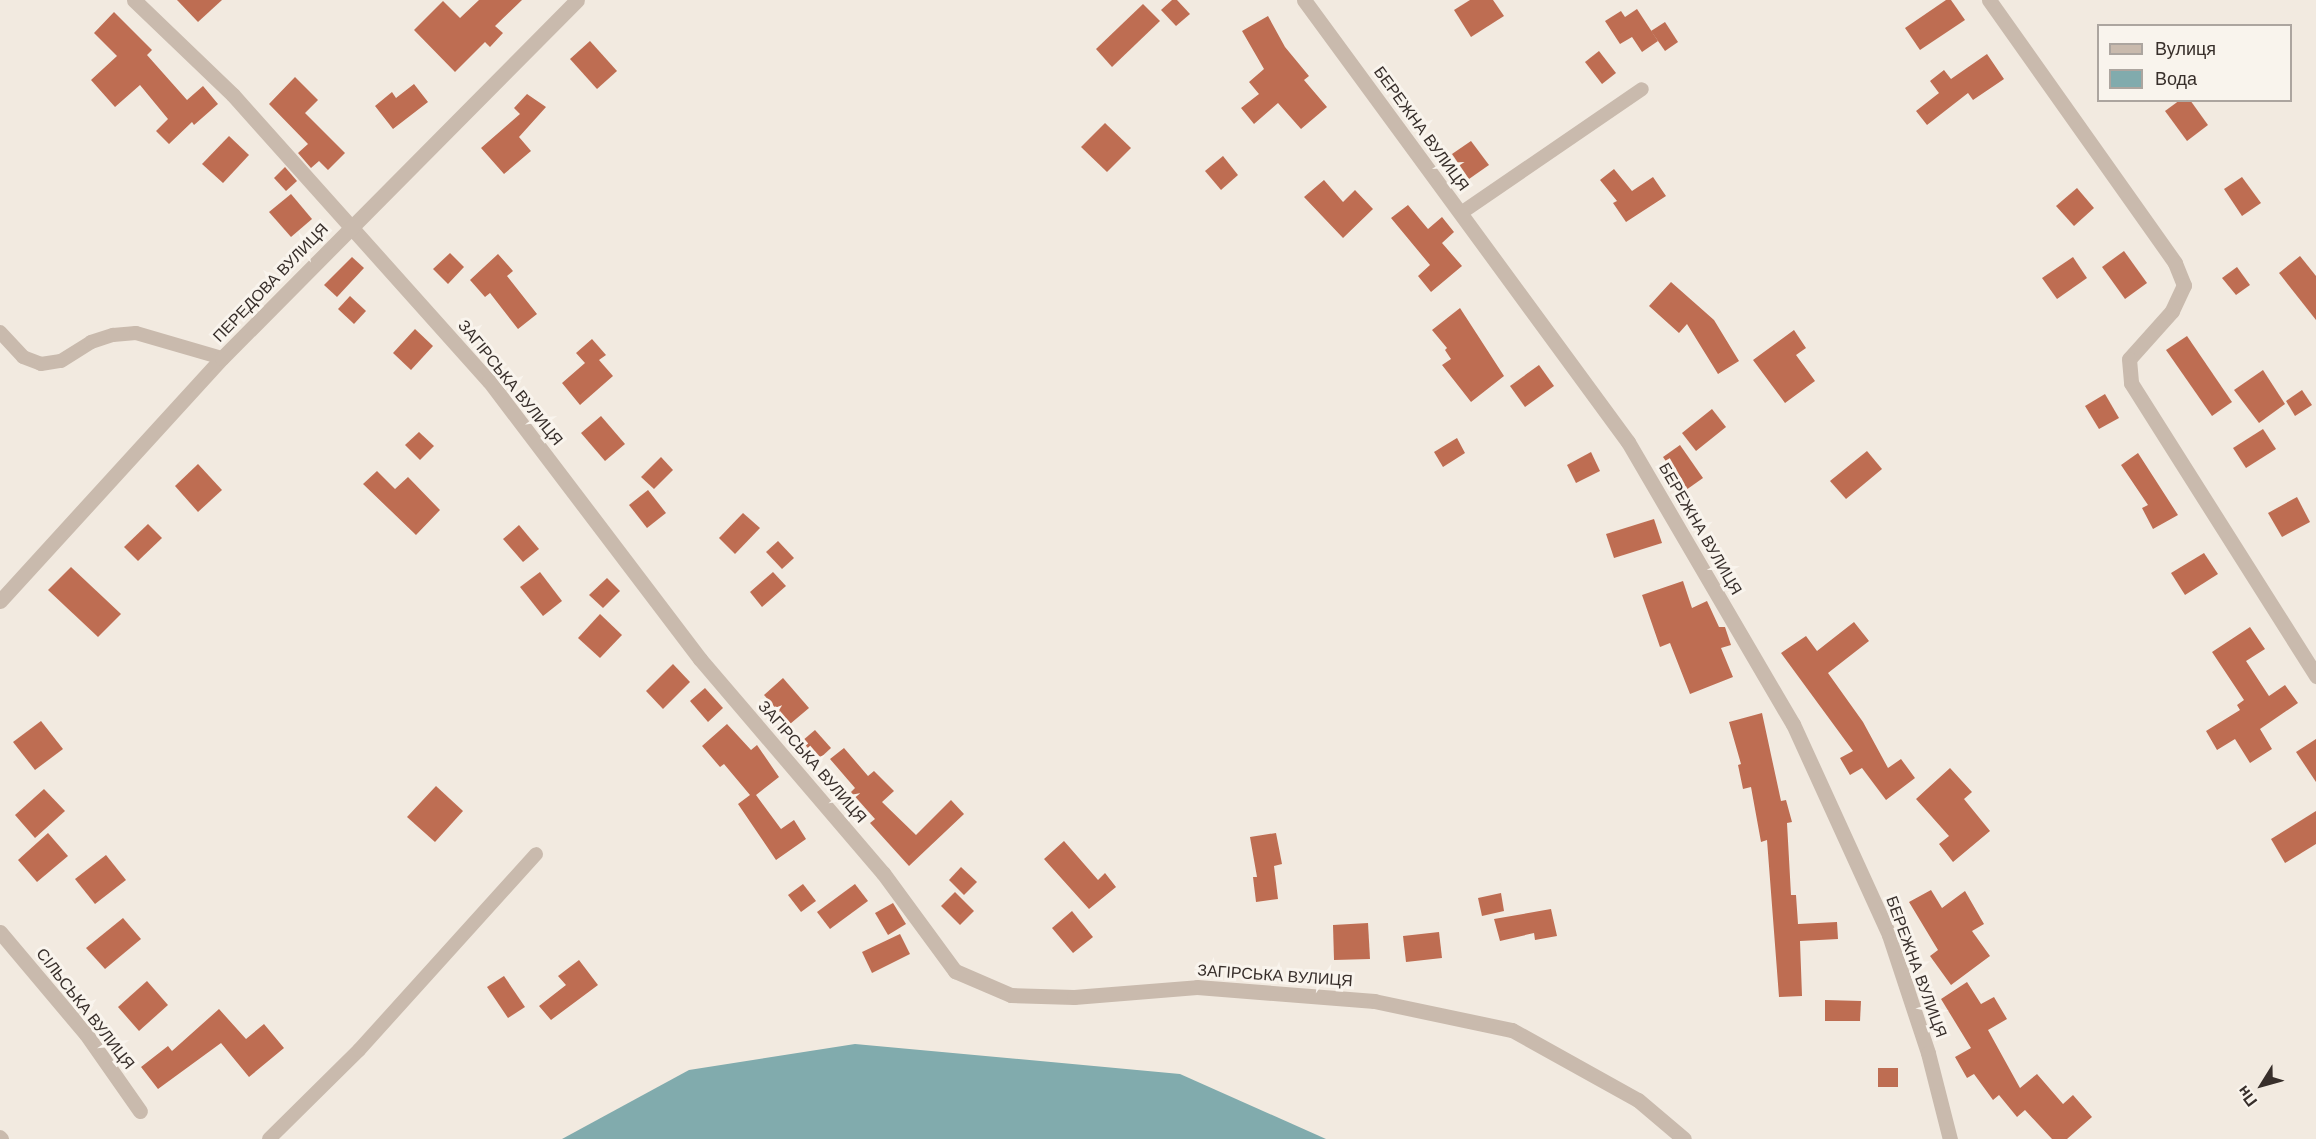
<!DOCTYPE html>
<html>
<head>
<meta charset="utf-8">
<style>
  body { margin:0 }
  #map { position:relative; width:2316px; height:1139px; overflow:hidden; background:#f2eae0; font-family:Helvetica,sans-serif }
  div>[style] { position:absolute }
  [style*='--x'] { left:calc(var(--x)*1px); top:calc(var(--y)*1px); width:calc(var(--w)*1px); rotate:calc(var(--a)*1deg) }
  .water>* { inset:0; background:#81abad }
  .building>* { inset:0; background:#be6d52 }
  .lane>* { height:14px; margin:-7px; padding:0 7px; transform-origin:7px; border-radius:7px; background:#c9baad }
  .street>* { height:15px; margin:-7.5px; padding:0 7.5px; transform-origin:7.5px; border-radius:7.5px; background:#c9baad }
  span { translate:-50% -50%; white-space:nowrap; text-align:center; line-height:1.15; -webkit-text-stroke:6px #f9f4ed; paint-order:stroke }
  .street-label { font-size:16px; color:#382f2b }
  .legend { position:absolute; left:2097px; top:24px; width:195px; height:78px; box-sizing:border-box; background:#f9f4ed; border:2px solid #aca59f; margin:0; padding:8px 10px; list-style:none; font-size:18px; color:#382f2b }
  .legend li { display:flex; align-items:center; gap:12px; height:30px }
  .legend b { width:30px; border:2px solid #aca59f }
  .north { position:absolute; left:2232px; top:1055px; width:60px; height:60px; -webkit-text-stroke:4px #f9f4ed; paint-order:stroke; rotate:233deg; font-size:16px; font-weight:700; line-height:24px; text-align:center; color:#382f2b }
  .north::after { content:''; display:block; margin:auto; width:21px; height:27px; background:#382f2b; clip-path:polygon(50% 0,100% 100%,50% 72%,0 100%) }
</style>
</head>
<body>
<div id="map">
  <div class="water">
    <div style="clip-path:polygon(855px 1044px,1180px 1074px,1326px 1139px,562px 1139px,689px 1070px)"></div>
  </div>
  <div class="building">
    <div style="clip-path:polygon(177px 0,222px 0,198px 22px)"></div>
    <div style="clip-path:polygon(479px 0,522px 0,495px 26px,503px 33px,490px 47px,485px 42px,455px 72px,414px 30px,443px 1px,460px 18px)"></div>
    <div style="clip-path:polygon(1172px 0,1177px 0,1190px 14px,1176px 26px,1161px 10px)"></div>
    <div style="clip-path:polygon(1470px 0,1493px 0,1504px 16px,1471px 37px,1454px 10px)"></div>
    <div style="clip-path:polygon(1946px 0,1951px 0,1965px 20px,1920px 50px,1905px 28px)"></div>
    <div style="clip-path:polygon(1143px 4px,1160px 21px,1112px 67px,1096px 49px)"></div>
    <div style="clip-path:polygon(1637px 9px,1658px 41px,1642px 52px,1632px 37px,1620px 44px,1605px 21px,1621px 11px,1625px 17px)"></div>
    <div style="clip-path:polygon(114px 12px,152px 50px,147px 55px,187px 100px,203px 86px,218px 104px,194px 125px,192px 122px,169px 144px,156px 131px,168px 119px,140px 85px,115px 107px,91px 80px,117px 56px,94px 33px)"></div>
    <div style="clip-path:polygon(1268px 16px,1285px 47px,1309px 76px,1304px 80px,1327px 107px,1301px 129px,1278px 103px,1254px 124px,1241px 108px,1259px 94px,1249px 82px,1264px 69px,1242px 31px)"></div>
    <div style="clip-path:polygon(1665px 22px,1678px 42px,1665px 51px,1651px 31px)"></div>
    <div style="clip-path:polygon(590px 41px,617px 71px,597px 89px,570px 59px)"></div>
    <div style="clip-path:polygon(1599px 51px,1616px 73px,1602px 84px,1585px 62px)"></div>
    <div style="clip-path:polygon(1987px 54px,2004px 79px,1973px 100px,1968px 93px,1927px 125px,1916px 111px,1939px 93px,1930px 81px,1944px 70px,1951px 79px)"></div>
    <div style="clip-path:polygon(295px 77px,318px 100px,305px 113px,345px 153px,328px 170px,319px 161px,311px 168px,298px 153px,308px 144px,269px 104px)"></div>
    <div style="clip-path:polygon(414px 84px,428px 102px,393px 129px,375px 106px,392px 92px,396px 98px)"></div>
    <div style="clip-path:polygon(527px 94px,546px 107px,519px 137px,531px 151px,504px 174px,481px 148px,520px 114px,514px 108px)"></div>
    <div style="clip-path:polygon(2180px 100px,2190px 100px,2208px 125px,2187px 141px,2165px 111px)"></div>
    <div style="clip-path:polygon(1105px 123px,1131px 148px,1107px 172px,1081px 147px)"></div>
    <div style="clip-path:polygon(229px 136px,249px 155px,223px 183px,202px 164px)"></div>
    <div style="clip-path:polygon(1471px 141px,1489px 165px,1469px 179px,1452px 154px)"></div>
    <div style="clip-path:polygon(1223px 156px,1238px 175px,1221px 190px,1205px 171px)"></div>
    <div style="clip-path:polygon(285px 167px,297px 181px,286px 191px,274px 178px)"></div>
    <div style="clip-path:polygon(1614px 169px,1632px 191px,1653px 177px,1666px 196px,1626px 222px,1613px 203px,1617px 201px,1600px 180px)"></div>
    <div style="clip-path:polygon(2242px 177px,2261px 203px,2242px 216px,2224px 189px)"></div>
    <div style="clip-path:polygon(1324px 180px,1343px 202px,1355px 190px,1373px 209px,1343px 238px,1304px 197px)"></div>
    <div style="clip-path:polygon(2077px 188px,2094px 208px,2074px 226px,2056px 206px)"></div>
    <div style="clip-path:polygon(291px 194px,312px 219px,291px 237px,269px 212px)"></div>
    <div style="clip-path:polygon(1408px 205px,1428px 229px,1442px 217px,1454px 232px,1442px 243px,1462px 266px,1431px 292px,1418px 276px,1430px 265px,1391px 218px)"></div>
    <div style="clip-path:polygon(2124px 251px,2147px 283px,2125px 299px,2102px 267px)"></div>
    <div style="clip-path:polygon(450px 253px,464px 267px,448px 284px,433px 269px)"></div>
    <div style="clip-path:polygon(498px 254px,513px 271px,507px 276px,537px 314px,518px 329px,490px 293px,485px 297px,470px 280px)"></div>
    <div style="clip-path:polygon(2300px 256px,2316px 276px,2316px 320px,2279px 273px)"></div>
    <div style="clip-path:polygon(352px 257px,364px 268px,337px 297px,324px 285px)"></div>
    <div style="clip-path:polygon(2073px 257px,2087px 278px,2057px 299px,2042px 278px)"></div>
    <div style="clip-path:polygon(2237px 267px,2250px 285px,2236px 295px,2222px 278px)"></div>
    <div style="clip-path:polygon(1671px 282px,1714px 320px,1739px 361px,1718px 374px,1687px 324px,1679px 333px,1649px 306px)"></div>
    <div style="clip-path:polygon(350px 296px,366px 311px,354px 324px,338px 309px)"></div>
    <div style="clip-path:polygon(1460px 308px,1504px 376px,1471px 402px,1442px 365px,1451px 359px,1445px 350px,1447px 348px,1432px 330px)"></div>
    <div style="clip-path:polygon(415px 329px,433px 346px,411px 370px,393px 353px)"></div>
    <div style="clip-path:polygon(1794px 330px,1806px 348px,1796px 355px,1815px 381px,1785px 403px,1753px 360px)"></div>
    <div style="clip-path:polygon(2187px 336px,2232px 402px,2212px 416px,2166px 350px)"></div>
    <div style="clip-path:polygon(592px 339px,606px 355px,599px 360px,613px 376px,580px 405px,562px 383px,585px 363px,576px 353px)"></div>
    <div style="clip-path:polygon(1539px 365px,1554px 386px,1525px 407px,1510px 386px)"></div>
    <div style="clip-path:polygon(2263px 370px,2285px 404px,2259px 423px,2234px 390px)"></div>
    <div style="clip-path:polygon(2302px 390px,2312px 405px,2295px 416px,2286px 401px)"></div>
    <div style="clip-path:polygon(2105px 394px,2119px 418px,2099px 429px,2085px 406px)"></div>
    <div style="clip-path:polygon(1712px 409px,1726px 427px,1696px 451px,1682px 433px)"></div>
    <div style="clip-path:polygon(601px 416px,625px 444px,605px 461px,581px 433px)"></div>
    <div style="clip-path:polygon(2263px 429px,2276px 449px,2246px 468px,2233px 448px)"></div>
    <div style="clip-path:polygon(419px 432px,434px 446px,420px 460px,405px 445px)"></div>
    <div style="clip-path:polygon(1457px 438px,1465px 453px,1443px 467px,1434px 452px)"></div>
    <div style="clip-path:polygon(1680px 445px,1703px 478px,1686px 490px,1663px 457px)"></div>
    <div style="clip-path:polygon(1867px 451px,1882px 469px,1846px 499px,1830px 481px)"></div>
    <div style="clip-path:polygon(1591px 452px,1600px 471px,1576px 483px,1567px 465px)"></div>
    <div style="clip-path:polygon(2138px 453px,2178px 515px,2153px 529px,2142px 508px,2148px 505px,2121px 465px)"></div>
    <div style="clip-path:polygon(661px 457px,673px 470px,654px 489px,641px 477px)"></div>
    <div style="clip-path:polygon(198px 464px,222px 490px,198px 512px,175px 486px)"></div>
    <div style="clip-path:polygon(377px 471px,395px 489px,408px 477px,440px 510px,416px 535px,363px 484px)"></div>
    <div style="clip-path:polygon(648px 490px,666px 513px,647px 528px,629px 505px)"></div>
    <div style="clip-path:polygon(2297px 497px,2310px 522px,2282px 537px,2268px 513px)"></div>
    <div style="clip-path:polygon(743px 513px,760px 528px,735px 554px,719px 538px)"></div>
    <div style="clip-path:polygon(1654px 519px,1662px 543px,1614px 558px,1606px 534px)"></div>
    <div style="clip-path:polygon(148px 524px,162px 538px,138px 561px,124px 547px)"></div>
    <div style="clip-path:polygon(519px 525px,539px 549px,523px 562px,503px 539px)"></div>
    <div style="clip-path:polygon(778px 541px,794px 558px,782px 569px,766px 552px)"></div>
    <div style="clip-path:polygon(2204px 553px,2218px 574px,2185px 595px,2171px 573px)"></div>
    <div style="clip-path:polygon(71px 567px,121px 614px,98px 637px,48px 590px)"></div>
    <div style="clip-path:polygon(540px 572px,562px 601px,543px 616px,520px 587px)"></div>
    <div style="clip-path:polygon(773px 572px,786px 586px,762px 607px,750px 592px)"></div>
    <div style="clip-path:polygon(607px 578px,620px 591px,603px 608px,589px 595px)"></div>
    <div style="clip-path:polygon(1683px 581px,1692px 608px,1707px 601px,1719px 627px,1725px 627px,1731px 645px,1721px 648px,1733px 677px,1690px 694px,1670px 643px,1660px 647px,1642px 595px)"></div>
    <div style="clip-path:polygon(600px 614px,622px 635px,600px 658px,578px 638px)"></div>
    <div style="clip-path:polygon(1854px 622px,1869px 641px,1828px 673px,1863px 722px,1888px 768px,1901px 759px,1915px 778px,1886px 800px,1862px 768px,1850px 775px,1840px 758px,1853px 751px,1781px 653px,1806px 636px,1817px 651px)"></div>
    <div style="clip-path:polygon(2250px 627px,2265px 649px,2246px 661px,2269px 696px,2285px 685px,2298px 703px,2260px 729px,2272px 749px,2250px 763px,2235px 739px,2217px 750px,2206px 731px,2240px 710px,2237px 705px,2244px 700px,2212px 652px)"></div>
    <div style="clip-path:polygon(673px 664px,690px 682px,663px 709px,646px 691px)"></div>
    <div style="clip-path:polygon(783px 678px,809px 708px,790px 724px,764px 695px)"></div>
    <div style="clip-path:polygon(705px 688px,723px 708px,708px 722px,690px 701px)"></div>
    <div style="clip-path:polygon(1762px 713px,1781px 801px,1786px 800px,1792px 822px,1787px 823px,1791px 895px,1796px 895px,1798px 924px,1837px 922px,1838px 939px,1800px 941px,1802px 996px,1779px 997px,1767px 840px,1761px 842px,1751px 787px,1743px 789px,1738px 765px,1741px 764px,1729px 722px)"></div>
    <div style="clip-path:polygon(41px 721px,63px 749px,35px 770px,13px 742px)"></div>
    <div style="clip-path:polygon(727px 724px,751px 750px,757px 745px,779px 777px,756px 795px,781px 829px,794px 820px,806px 839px,776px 860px,738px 804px,750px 795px,724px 764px,720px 767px,702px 746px)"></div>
    <div style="clip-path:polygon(815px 730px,831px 748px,818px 760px,802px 741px)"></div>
    <div style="clip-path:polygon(2316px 739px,2316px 782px,2296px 752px)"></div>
    <div style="clip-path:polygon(844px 748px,868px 776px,874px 771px,894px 791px,882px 802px,916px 835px,951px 800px,964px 814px,909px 866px,870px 823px,875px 819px,851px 792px,855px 788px,830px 759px)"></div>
    <div style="clip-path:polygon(1950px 768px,1972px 792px,1964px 799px,1990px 831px,1953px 862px,1939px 844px,1949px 836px,1916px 799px)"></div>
    <div style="clip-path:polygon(436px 786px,463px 811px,435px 842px,407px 817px)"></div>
    <div style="clip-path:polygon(44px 789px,65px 811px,35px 838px,15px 815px)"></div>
    <div style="clip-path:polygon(2316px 811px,2316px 844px,2285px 863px,2271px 839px)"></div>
    <div style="clip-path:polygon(48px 833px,68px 856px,37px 882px,18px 860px)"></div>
    <div style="clip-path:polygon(1276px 833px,1282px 864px,1274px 866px,1278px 899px,1256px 902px,1253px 877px,1257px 877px,1250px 837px)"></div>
    <div style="clip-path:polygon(1064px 841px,1098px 880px,1105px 873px,1116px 887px,1089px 909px,1044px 859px)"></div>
    <div style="clip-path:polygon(106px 855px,126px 880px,95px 904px,75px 879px)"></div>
    <div style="clip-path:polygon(961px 867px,977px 882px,964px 895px,949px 880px)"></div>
    <div style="clip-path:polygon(803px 884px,816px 901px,801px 912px,788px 895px)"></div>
    <div style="clip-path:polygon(855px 884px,868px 901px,830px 929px,817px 912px)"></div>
    <div style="clip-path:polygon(1931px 890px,1942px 908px,1965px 891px,1984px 924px,1972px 931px,1990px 956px,1951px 985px,1930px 956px,1938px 950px,1909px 902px)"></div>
    <div style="clip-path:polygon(955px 892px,974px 911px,960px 925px,941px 906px)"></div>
    <div style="clip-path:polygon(1501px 893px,1504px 911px,1482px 916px,1478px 898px)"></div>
    <div style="clip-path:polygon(893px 903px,906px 924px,888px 935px,875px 913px)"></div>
    <div style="clip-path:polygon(1551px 909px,1557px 936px,1535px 940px,1534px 933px,1500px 941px,1494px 919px)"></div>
    <div style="clip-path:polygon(1072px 911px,1093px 937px,1073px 953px,1052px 928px)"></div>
    <div style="clip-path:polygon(123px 918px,141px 939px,105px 969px,86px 948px)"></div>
    <div style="clip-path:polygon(1368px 923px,1370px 959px,1334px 960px,1333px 925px)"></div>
    <div style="clip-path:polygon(1439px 932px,1442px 958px,1406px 962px,1403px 936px)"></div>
    <div style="clip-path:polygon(900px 934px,910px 954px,872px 973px,862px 952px)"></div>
    <div style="clip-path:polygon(579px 960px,598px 985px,551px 1020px,539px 1006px,566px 985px,558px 976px)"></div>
    <div style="clip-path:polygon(504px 976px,525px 1007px,508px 1018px,487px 987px)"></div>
    <div style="clip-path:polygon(147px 981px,168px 1005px,139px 1031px,118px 1007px)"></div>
    <div style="clip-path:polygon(1967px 982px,1981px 1004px,1994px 997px,2007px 1019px,1988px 1030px,2020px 1088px,2037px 1074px,2063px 1104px,2073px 1095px,2092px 1117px,2067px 1139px,2052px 1139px,2025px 1110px,2017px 1117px,1999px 1095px,1993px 1100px,1974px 1074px,1967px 1078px,1955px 1057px,1971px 1048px,1941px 999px)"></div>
    <div style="clip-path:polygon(1825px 1000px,1861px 1001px,1860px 1021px,1825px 1021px)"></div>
    <div style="clip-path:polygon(219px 1009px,246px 1039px,264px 1024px,284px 1048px,249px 1077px,221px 1043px,158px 1089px,141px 1067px,168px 1046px,172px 1051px)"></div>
    <div style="clip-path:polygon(1878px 1068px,1898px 1068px,1898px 1087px,1878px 1087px)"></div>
  </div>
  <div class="lane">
    <div style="--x:1461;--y:213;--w:219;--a:-34.4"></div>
    <div style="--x:0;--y:332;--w:34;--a:47"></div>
    <div style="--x:23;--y:357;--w:19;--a:21"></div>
    <div style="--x:41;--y:364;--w:20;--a:-9"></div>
    <div style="--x:61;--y:361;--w:36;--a:-32"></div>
    <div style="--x:91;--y:342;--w:23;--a:-18"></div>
    <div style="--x:113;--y:335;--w:23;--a:-5"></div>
    <div style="--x:136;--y:333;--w:90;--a:16.2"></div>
    <div style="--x:0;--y:1137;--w:3;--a:45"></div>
    <div style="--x:269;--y:1139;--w:127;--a:-44.7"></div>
    <div style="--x:359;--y:1050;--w:264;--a:-47.9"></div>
  </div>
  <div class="street">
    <div style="--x:134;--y:0;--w:137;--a:43.8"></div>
    <div style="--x:233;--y:95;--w:384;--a:48.2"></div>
    <div style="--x:489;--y:381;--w:349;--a:52.8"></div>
    <div style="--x:700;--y:659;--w:282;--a:49.5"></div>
    <div style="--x:883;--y:873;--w:122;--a:53.7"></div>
    <div style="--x:955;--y:971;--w:61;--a:23.2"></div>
    <div style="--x:1011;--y:995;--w:63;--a:1.8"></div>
    <div style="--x:1074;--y:997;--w:123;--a:-4.6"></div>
    <div style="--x:1197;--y:987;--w:178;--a:4.5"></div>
    <div style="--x:1374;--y:1001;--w:141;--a:11.9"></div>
    <div style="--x:1512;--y:1030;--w:144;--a:29.1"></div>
    <div style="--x:1638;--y:1100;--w:60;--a:40.3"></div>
    <div style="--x:1304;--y:0;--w:548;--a:53.76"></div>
    <div style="--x:1628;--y:442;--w:327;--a:59.7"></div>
    <div style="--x:1793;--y:724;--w:232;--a:65.5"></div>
    <div style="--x:1889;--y:935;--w:124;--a:71.7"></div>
    <div style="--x:1928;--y:1053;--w:89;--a:75.7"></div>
    <div style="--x:1989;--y:0;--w:322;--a:54.7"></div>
    <div style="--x:2175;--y:263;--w:24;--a:68"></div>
    <div style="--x:2184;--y:285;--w:29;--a:115"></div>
    <div style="--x:2172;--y:311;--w:64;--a:131.9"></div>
    <div style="--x:2129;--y:359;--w:24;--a:85"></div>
    <div style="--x:2131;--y:383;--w:347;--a:57.7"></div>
    <div style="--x:0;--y:601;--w:329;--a:-47.6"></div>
    <div style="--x:222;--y:358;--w:504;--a:-45.24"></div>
    <div style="--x:0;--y:932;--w:133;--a:49.9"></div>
    <div style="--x:86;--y:1034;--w:94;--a:55"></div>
  </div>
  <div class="street-label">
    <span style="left:1421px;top:129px;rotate:54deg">БЕРЕЖНА ВУЛИЦЯ</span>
    <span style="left:271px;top:283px;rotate:-46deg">ПЕРЕДОВА ВУЛИЦЯ</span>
    <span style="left:510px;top:383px;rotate:51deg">ЗАГІРСЬКА ВУЛИЦЯ</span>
    <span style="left:1700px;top:529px;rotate:60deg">БЕРЕЖНА ВУЛИЦЯ</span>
    <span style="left:812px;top:762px;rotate:49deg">ЗАГІРСЬКА ВУЛИЦЯ</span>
    <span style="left:1916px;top:967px;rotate:70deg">БЕРЕЖНА ВУЛИЦЯ</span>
    <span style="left:1275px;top:976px;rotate:4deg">ЗАГІРСЬКА ВУЛИЦЯ</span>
    <span style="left:85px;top:1009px;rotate:52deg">СІЛЬСЬКА ВУЛИЦЯ</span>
  </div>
  <ul class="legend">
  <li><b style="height:8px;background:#c9baad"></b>Вулиця</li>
  <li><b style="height:16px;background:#81abad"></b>Вода</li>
  </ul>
  <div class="north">Пн</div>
</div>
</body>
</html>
